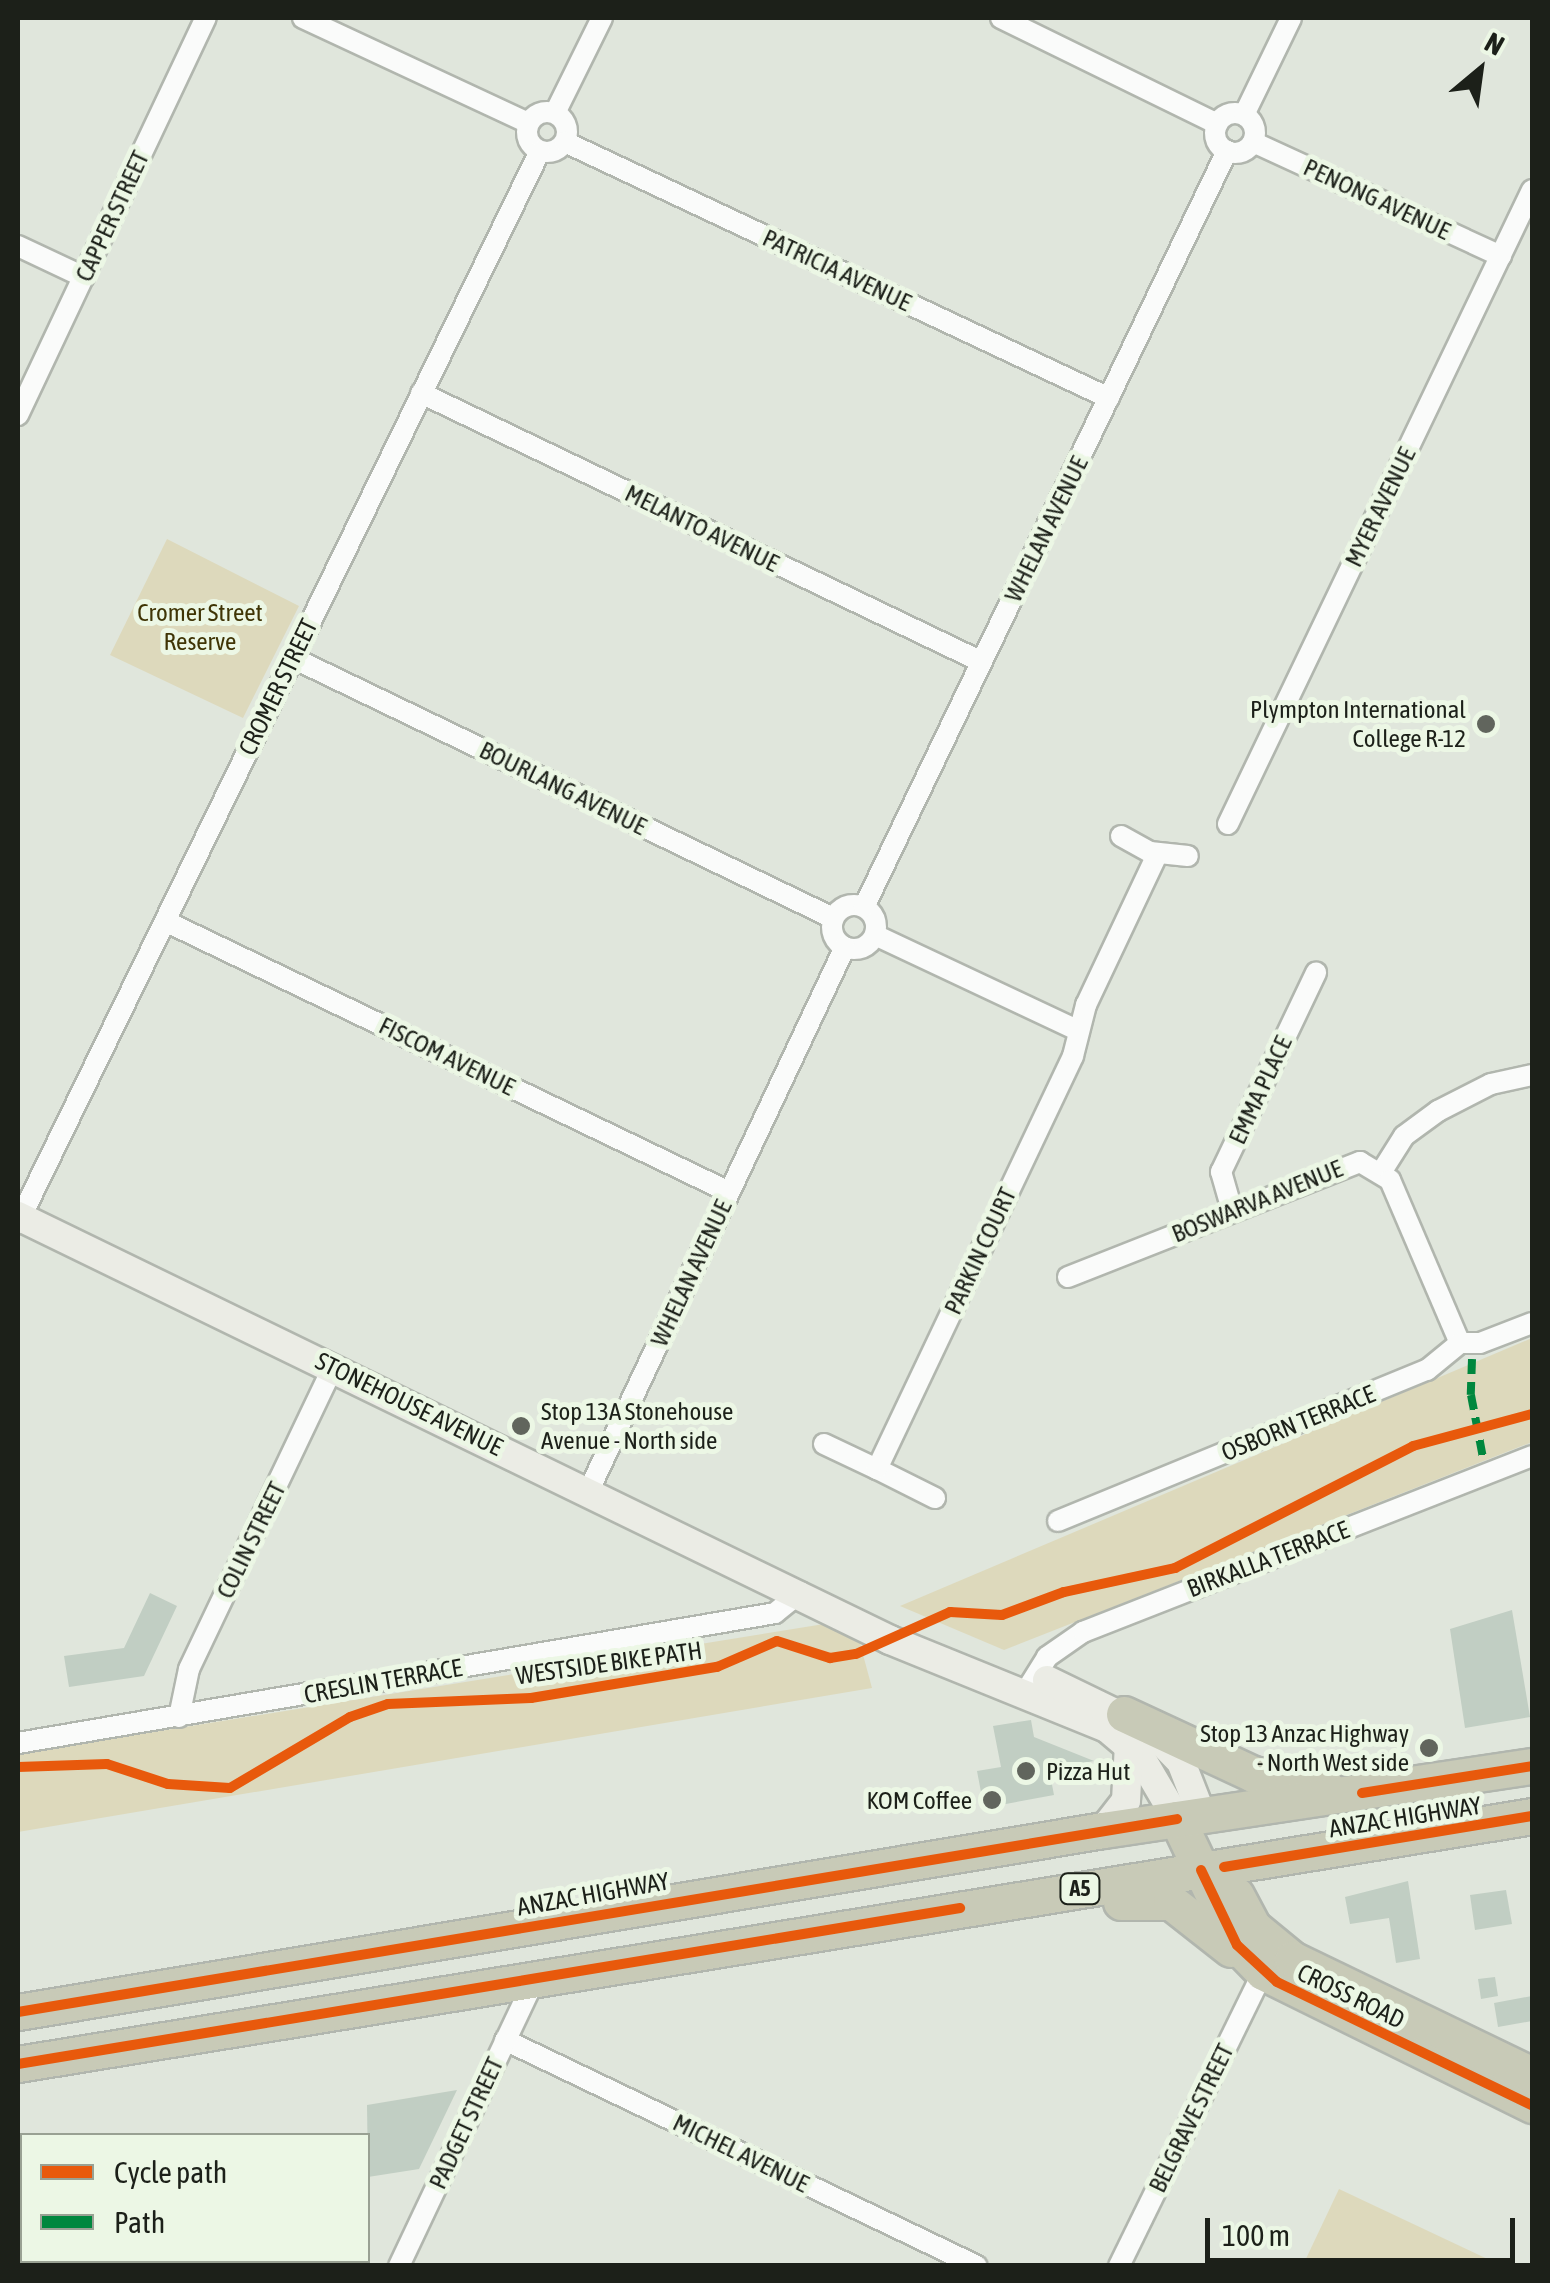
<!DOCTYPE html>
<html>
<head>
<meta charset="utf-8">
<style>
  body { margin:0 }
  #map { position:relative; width:1550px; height:2283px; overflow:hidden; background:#e0e6dc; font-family:"Asap Condensed",sans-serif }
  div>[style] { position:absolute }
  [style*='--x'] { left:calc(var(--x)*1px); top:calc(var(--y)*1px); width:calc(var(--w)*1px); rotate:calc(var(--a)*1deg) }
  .green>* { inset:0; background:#ddd9bc }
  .building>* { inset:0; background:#c1cec3 }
  .roads { filter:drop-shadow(2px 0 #b1b6ae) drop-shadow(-2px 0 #b1b6ae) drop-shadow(0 2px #b1b6ae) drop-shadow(0 -2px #b1b6ae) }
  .street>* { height:20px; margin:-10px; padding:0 10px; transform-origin:10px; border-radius:10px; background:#fafbfa }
  .street>.ring { margin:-10px; padding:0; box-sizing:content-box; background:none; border:20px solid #fafbfa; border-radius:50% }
  .secondary>* { height:28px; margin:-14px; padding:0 14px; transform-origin:14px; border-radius:14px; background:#ebece5 }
  .highway>* { height:35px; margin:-17.5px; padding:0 17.5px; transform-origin:17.5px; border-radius:17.5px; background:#c8cab7 }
  .quiet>* { height:8px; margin-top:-4px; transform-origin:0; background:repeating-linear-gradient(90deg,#00873e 0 15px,transparent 0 23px) }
  .cycleway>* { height:10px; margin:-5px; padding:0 5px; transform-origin:5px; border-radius:5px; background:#e8590c }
  .dots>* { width:28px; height:28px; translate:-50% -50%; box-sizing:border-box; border:5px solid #ecf7e5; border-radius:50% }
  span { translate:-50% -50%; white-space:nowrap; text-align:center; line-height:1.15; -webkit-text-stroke:10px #ecf7e5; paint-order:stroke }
  .shield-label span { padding:2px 8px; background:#ecf7e5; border:2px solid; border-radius:8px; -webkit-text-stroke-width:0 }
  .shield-label { font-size:22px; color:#1c2019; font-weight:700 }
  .street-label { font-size:25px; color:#1c2019 }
  .park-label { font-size:25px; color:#3f3405 }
  .poi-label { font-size:25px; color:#1c2019 }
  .right { translate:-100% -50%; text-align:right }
  .left { translate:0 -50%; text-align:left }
  .frame { position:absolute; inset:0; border:20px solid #1c2019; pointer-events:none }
  .legend { position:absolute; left:20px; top:2133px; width:350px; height:130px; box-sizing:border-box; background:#ecf7e5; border:2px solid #99a193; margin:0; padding:12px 18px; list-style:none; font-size:30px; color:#1c2019 }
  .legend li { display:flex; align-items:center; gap:20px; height:50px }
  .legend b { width:50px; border:2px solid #99a193 }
  .north { position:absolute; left:1430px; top:20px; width:100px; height:100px; -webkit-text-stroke:8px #ecf7e5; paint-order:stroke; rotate:29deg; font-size:28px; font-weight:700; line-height:40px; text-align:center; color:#1c2019 }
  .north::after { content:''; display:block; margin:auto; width:35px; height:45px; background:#1c2019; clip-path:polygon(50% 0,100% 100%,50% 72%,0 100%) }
  .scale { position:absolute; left:1205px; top:2218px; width:310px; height:45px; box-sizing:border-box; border:5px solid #1c2019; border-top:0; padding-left:12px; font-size:30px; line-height:35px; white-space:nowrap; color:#1c2019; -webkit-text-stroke:8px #ecf7e5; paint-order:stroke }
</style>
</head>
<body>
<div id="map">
  <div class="green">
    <div style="clip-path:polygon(167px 539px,299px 606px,243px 718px,110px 655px)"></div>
    <div style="clip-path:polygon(1532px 1338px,1532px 1442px,1004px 1650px,900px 1606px)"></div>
    <div style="clip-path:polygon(824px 1624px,858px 1636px,872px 1688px,18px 1832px,18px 1754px)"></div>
    <div style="clip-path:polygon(1339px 2189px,1496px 2263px,1494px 2265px,1303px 2265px)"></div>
  </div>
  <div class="building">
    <div style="clip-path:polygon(150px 1593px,177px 1606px,144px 1676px,69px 1687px,64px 1656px,124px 1648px)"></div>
    <div style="clip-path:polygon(1512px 1610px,1530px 1717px,1465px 1728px,1450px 1629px)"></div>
    <div style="clip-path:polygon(1031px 1720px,1034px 1737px,1094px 1761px,1049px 1769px,1054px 1795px,984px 1808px,977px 1771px,1001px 1767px,993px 1726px)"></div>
    <div style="clip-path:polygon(1408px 1881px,1420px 1959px,1396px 1963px,1389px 1918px,1350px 1924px,1345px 1897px)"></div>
    <div style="clip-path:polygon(1506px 1890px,1512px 1924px,1475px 1930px,1470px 1895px)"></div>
    <div style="clip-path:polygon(1495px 1977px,1498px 1996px,1481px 1999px,1478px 1979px)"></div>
    <div style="clip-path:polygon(1532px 1996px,1532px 2021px,1498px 2027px,1494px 2003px)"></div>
    <div style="clip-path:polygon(457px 2090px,419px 2169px,368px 2177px,367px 2105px)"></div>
  </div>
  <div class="roads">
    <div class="street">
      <div style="--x:303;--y:18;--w:248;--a:25"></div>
      <div style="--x:1001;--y:18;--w:241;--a:26.1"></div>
      <div class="ring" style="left:527px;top:112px;width:20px;height:20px"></div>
      <div style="--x:555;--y:113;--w:106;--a:-63.7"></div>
      <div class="ring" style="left:1215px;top:113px;width:20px;height:20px"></div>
      <div style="--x:1244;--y:115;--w:108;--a:-64.1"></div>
      <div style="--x:565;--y:142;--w:601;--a:25.2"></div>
      <div style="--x:1253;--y:142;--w:273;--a:24.7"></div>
      <div style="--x:18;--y:246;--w:73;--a:25.2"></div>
      <div style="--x:421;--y:393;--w:622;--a:25.62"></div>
      <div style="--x:18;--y:415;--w:439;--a:-64.7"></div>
      <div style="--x:293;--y:658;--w:599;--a:25.71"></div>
      <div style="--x:1228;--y:824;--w:703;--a:-64.38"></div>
      <div style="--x:1121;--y:836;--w:33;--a:29"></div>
      <div style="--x:1150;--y:852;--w:38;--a:6"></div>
      <div class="ring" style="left:832px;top:905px;width:24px;height:24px"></div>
      <div style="--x:864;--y:907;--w:839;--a:-64.35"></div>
      <div style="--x:165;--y:921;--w:626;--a:25.66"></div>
      <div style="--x:875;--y:935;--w:225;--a:25.2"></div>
      <div style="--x:1382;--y:1171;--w:41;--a:-57.8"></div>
      <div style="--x:1404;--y:1136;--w:42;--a:-36.3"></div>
      <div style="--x:1438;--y:1111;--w:59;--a:-27"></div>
      <div style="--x:1491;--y:1084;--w:42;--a:-12.4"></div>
      <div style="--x:1232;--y:1210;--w:40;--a:-106"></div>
      <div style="--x:1221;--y:1172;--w:221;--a:-64.5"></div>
      <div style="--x:18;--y:1223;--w:1192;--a:-64.04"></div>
      <div style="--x:1068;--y:1277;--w:314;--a:-21.5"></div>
      <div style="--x:1360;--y:1162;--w:35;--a:31"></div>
      <div style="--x:1390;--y:1180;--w:177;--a:66.8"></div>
      <div style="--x:824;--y:1444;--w:59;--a:25.3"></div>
      <div style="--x:589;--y:1490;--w:600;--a:-64.76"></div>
      <div style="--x:935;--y:1498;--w:65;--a:-153.4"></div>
      <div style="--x:877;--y:1469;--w:457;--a:-64.6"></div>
      <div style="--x:1073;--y:1056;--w:53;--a:-75.7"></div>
      <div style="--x:1086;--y:1005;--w:168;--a:-64.7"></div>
      <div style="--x:1058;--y:1521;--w:399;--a:-22.3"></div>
      <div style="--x:1427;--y:1370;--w:43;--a:-39.3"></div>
      <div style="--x:1460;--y:1343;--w:20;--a:0"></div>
      <div style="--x:1480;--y:1343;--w:56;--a:-21"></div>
      <div style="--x:1026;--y:1691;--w:40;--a:-58"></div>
      <div style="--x:1047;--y:1657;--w:44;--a:-34.8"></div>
      <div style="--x:1083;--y:1632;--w:482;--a:-21.4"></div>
      <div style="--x:179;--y:1717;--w:49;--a:-78.2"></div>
      <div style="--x:189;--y:1669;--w:335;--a:-64.5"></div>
      <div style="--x:18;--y:1743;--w:768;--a:-9.74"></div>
      <div style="--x:775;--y:1613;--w:33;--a:-39"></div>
      <div style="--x:505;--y:2040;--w:523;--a:25.59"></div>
      <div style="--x:399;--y:2266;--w:315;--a:-64.7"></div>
      <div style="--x:1119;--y:2266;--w:327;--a:-63.9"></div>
    </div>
    <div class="secondary">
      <div style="--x:18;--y:1216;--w:970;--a:25.93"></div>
      <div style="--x:890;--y:1640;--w:234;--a:22.1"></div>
      <div style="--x:1107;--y:1728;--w:43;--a:40.3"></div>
      <div style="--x:1140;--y:1756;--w:73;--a:59.6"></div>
      <div style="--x:1047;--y:1680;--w:114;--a:25.9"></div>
      <div style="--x:1150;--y:1730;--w:45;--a:45.9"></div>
      <div style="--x:1181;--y:1762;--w:58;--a:68.7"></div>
      <div style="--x:1103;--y:1830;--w:37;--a:-52"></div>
      <div style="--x:1126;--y:1801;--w:57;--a:-87"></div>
    </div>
    <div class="highway">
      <div style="--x:1124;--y:1714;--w:142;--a:24.9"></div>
      <div style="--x:1253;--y:1774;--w:75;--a:10.7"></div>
      <div style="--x:1177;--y:1819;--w:140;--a:64.5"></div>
      <div style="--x:1237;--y:1945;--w:37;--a:46"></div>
      <div style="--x:1263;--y:1972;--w:300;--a:26.3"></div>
      <div style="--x:1236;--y:1895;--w:36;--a:62"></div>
      <div style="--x:1253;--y:1927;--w:50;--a:39.4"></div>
      <div style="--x:1292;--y:1959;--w:267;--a:25.8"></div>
      <div style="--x:1121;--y:1902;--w:50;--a:0"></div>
      <div style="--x:1171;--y:1902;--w:76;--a:38.1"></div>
      <div style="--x:18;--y:2012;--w:1100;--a:-9.52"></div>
      <div style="--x:1103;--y:1830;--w:434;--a:-8.5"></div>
      <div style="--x:18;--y:2064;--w:1534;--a:-9.3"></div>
    </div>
  </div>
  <div class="quiet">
    <div style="--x:1472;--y:1359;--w:36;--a:92"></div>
    <div style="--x:1471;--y:1395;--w:64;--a:79.2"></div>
  </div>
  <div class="cycleway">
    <div style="--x:18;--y:1767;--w:89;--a:-1.9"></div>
    <div style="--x:107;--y:1764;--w:64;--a:18.2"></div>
    <div style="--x:168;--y:1784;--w:62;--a:3.7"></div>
    <div style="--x:230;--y:1788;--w:139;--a:-30.6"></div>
    <div style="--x:350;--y:1717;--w:40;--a:-18.9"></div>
    <div style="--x:388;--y:1704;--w:143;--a:-2.4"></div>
    <div style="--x:531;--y:1698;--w:189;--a:-9.5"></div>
    <div style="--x:717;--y:1667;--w:65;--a:-23.4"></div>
    <div style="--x:777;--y:1641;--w:56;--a:17.8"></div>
    <div style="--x:830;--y:1658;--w:26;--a:-9"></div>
    <div style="--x:856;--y:1654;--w:103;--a:-24.1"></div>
    <div style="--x:950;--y:1612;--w:52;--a:3.3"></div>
    <div style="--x:1002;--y:1615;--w:66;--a:-20.4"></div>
    <div style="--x:1064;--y:1592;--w:114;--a:-12.2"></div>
    <div style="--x:1175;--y:1568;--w:267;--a:-27.1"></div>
    <div style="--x:1413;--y:1446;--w:123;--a:-15.1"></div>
    <div style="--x:1362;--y:1793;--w:172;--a:-9"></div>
    <div style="--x:1224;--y:1867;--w:312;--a:-9.4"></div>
    <div style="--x:1201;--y:1870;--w:83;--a:64.4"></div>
    <div style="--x:1237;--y:1945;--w:54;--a:42.8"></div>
    <div style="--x:1277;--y:1982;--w:283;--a:25.8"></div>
    <div style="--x:18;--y:2012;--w:1175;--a:-9.45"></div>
    <div style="--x:18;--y:2064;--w:955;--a:-9.4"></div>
  </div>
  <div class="dots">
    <div style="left:1486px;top:724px;background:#61655d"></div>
    <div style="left:521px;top:1426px;background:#61655d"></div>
    <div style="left:1429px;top:1748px;background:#61655d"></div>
    <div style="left:1026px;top:1771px;background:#61655d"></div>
    <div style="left:992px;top:1800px;background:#61655d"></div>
  </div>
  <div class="shield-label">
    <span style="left:1080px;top:1889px">A5</span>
  </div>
  <div class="street-label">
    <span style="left:1377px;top:199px;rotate:25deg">PENONG AVENUE</span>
    <span style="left:112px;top:216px;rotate:-65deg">CAPPER STREET</span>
    <span style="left:837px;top:270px;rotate:25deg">PATRICIA AVENUE</span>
    <span style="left:1380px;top:507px;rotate:-64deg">MYER AVENUE</span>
    <span style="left:702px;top:528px;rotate:26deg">MELANTO AVENUE</span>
    <span style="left:1046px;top:529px;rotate:-64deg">WHELAN AVENUE</span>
    <span style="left:278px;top:687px;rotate:-64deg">CROMER STREET</span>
    <span style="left:563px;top:788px;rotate:26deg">BOURLANG AVENUE</span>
    <span style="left:447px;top:1056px;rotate:26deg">FISCOM AVENUE</span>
    <span style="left:1260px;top:1090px;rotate:-65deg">EMMA PLACE</span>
    <span style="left:1257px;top:1201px;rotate:-22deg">BOSWARVA AVENUE</span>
    <span style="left:980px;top:1251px;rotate:-65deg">PARKIN COURT</span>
    <span style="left:691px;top:1273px;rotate:-65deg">WHELAN AVENUE</span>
    <span style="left:409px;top:1404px;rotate:26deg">STONEHOUSE AVENUE</span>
    <span style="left:1298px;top:1423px;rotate:-22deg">OSBORN TERRACE</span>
    <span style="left:251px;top:1540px;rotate:-64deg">COLIN STREET</span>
    <span style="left:1268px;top:1559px;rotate:-21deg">BIRKALLA TERRACE</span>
    <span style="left:609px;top:1663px;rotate:-8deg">WESTSIDE BIKE PATH</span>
    <span style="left:383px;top:1681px;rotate:-10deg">CRESLIN TERRACE</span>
    <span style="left:1405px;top:1817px;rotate:-9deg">ANZAC HIGHWAY</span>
    <span style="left:593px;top:1894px;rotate:-10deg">ANZAC HIGHWAY</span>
    <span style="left:1351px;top:1996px;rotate:26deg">CROSS ROAD</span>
    <span style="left:1191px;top:2118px;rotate:-64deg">BELGRAVE STREET</span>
    <span style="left:466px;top:2123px;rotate:-65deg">PADGET STREET</span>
    <span style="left:741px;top:2153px;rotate:26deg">MICHEL AVENUE</span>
  </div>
  <div class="park-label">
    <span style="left:200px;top:627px">Cromer Street<br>Reserve</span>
  </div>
  <div class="poi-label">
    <span class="right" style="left:1466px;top:724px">Plympton International<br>College R-12</span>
    <span class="left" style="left:541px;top:1426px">Stop 13A Stonehouse<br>Avenue - North side</span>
    <span class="right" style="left:1409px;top:1748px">Stop 13 Anzac Highway<br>- North West side</span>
    <span class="left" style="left:1046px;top:1771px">Pizza Hut</span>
    <span class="right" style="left:972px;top:1800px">KOM Coffee</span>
  </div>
  <div class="frame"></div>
  <ul class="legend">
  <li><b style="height:12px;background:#e8590c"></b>Cycle path</li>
  <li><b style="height:12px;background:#00873e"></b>Path</li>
  </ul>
  <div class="north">N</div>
  <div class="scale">100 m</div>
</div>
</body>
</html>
